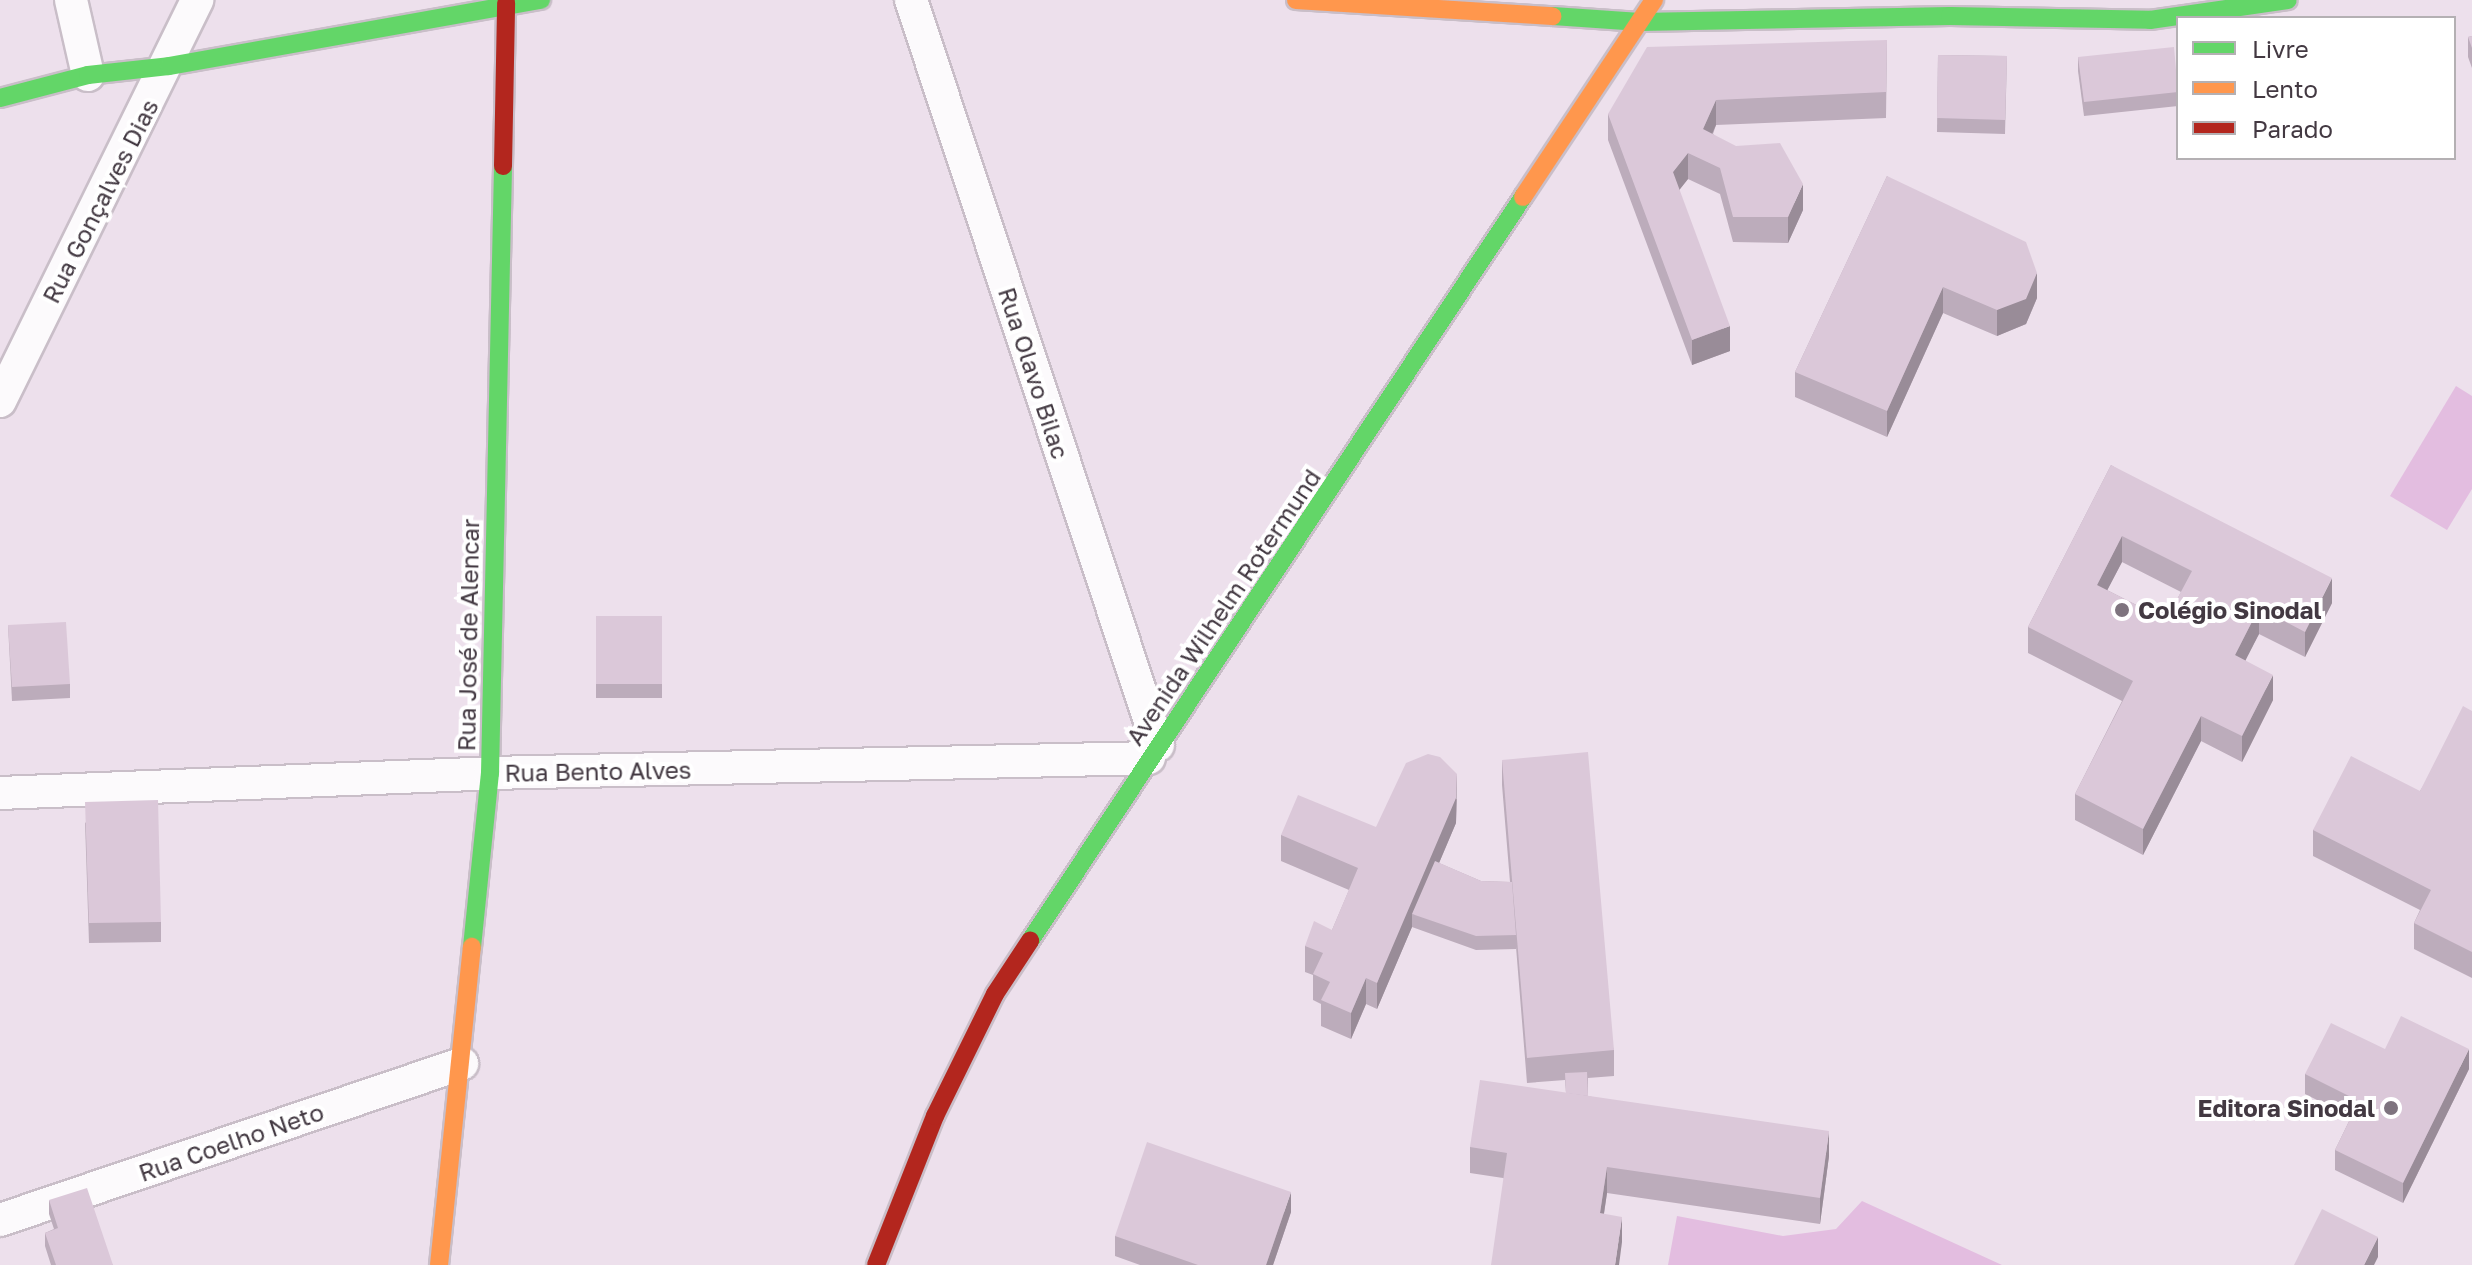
<!DOCTYPE html>
<html>
<head>
<meta charset="utf-8">
<style>
  body { margin:0 }
  #map { position:relative; width:2472px; height:1265px; overflow:hidden; background:#ede0ec; font-family:"Golos Text",sans-serif }
  div>[style] { position:absolute }
  [style*='--x'] { left:calc(var(--x)*1px); top:calc(var(--y)*1px); width:calc(var(--w)*1px); rotate:calc(var(--a)*1deg) }
  .green>* { inset:0; background:#e3bde0 }
  .roads { filter:drop-shadow(2px 0 #c9bec8) drop-shadow(-2px 0 #c9bec8) drop-shadow(0 2px #c9bec8) drop-shadow(0 -2px #c9bec8) }
  .street>* { height:32px; margin:-16px; padding:0 16px; transform-origin:16px; border-radius:16px; background:#fcfafc }
  .fast>* { height:18px; margin:-9px; padding:0 9px; transform-origin:9px; border-radius:9px; background:#63d668 }
  .slow>* { height:18px; margin:-9px; padding:0 9px; transform-origin:9px; border-radius:9px; background:#ff974d }
  .jam>* { height:18px; margin:-9px; padding:0 9px; transform-origin:9px; border-radius:9px; background:#b3261e }
  .wall>* { inset:0; background:#bcacbb }
  .shaded-wall>* { inset:0; background:#998c98 }
  .building>* { inset:0; background:#dbc8d9 }
  .dots>* { width:22px; height:22px; translate:-50% -50%; box-sizing:border-box; border:4px solid #fff; border-radius:50% }
  span { translate:-50% -50%; white-space:nowrap; text-align:center; line-height:1.15; -webkit-text-stroke:8px #fff; paint-order:stroke }
  .street-label { font-size:24px; color:#433942 }
  .poi-label { font-size:24px; color:#433942; font-weight:700 }
  .left { translate:0 -50%; text-align:left }
  .right { translate:-100% -50%; text-align:right }
  .legend { position:absolute; left:2176px; top:16px; width:280px; height:144px; box-sizing:border-box; background:#fff; border:2px solid #b4b0b3; margin:0; padding:10px 14px; list-style:none; font-size:24px; color:#433942 }
  .legend li { display:flex; align-items:center; gap:16px; height:40px }
  .legend b { width:40px; border:2px solid #b4b0b3 }
</style>
</head>
<body>
<div id="map">
  <div class="green">
    <div style="clip-path:polygon(2456px 386px,2472px 396px,2472px 489px,2447px 530px,2390px 496px)"></div>
    <div style="clip-path:polygon(1862px 1201px,2002px 1265px,1668px 1265px,1677px 1216px,1783px 1236px,1836px 1229px)"></div>
  </div>
  <div class="roads">
    <div class="street">
      <div style="--x:71;--y:0;--w:77;--a:77.2"></div>
      <div style="--x:911;--y:0;--w:785;--a:71.66"></div>
      <div style="--x:0;--y:401;--w:447;--a:-63.8"></div>
      <div style="--x:0;--y:793;--w:490;--a:-2.3"></div>
      <div style="--x:490;--y:773;--w:659;--a:-1.3"></div>
      <div style="--x:0;--y:1220;--w:488;--a:-18.7"></div>
    </div>
    <div class="fast">
      <div style="--x:1553;--y:16;--w:87;--a:3.9"></div>
      <div style="--x:1640;--y:22;--w:310;--a:-1.1"></div>
      <div style="--x:1950;--y:16;--w:200;--a:1.1"></div>
      <div style="--x:2150;--y:20;--w:139;--a:-8.2"></div>
      <div style="--x:0;--y:98;--w:91;--a:-14.6"></div>
      <div style="--x:88;--y:75;--w:81;--a:-6.3"></div>
      <div style="--x:169;--y:66;--w:378;--a:-10.1"></div>
      <div style="--x:1030;--y:941;--w:893;--a:-56.47"></div>
      <div style="--x:472;--y:947;--w:175;--a:-84.1"></div>
      <div style="--x:490;--y:773;--w:607;--a:-88.77"></div>
    </div>
    <div class="slow">
      <div style="--x:1296;--y:0;--w:257;--a:3.6"></div>
      <div style="--x:1523;--y:197;--w:237;--a:-56.4"></div>
      <div style="--x:439;--y:1265;--w:320;--a:-84.1"></div>
    </div>
    <div class="jam">
      <div style="--x:503;--y:166;--w:163;--a:-88.9"></div>
      <div style="--x:876;--y:1265;--w:160;--a:-68.4"></div>
      <div style="--x:935;--y:1116;--w:136;--a:-63.8"></div>
      <div style="--x:995;--y:994;--w:64;--a:-56.6"></div>
    </div>
  </div>
  <div class="wall">
    <div style="clip-path:polygon(2472px 36px,2472px 68px,2468px 57px,2468px 37px)"></div>
    <div style="clip-path:polygon(1887px 40px,1886px 118px,1716px 125px,1713px 134px,1803px 210px,1788px 243px,1733px 242px,1720px 194px,1688px 179px,1679px 190px,1730px 351px,1692px 365px,1608px 140px,1608px 114px)"></div>
    <div style="clip-path:polygon(1938px 55px,2007px 56px,2005px 134px,1937px 132px)"></div>
    <div style="clip-path:polygon(2078px 57px,2178px 84px,2178px 106px,2084px 116px,2078px 71px)"></div>
    <div style="clip-path:polygon(1887px 176px,2037px 298px,2026px 324px,1997px 336px,1943px 313px,1887px 437px,1795px 397px,1795px 372px)"></div>
    <div style="clip-path:polygon(evenodd,2111px 465px,2332px 603px,2305px 657px,2259px 634px,2245px 660px,2273px 700px,2242px 762px,2201px 741px,2143px 855px,2075px 820px,2075px 794px,2122px 701px,2028px 653px,2028px 627px,2111px 465px,2122px 562px,2181px 592px,2166px 620px,2107px 590px,2122px 562px)"></div>
    <div style="clip-path:polygon(596px 616px,662px 616px,662px 698px,596px 698px)"></div>
    <div style="clip-path:polygon(8px 625px,70px 684px,70px 698px,12px 701px)"></div>
    <div style="clip-path:polygon(2472px 711px,2472px 978px,2414px 949px,2414px 923px,2420px 910px,2313px 856px,2313px 830px,2420px 791px)"></div>
    <div style="clip-path:polygon(1502px 760px,1614px 1050px,1614px 1076px,1588px 1078px,1588px 1096px,1829px 1156px,1820px 1224px,1607px 1193px,1604px 1214px,1622px 1242px,1503px 1178px,1470px 1173px,1470px 1147px,1566px 1093px,1565px 1080px,1527px 1083px,1516px 947px,1516px 949px,1476px 950px,1412px 927px,1377px 1009px,1366px 1004px,1351px 1039px,1321px 1026px,1321px 1004px,1313px 1000px,1313px 975px,1305px 972px,1305px 946px,1332px 930px,1349px 890px,1281px 861px,1281px 835px,1376px 827px,1457px 799px,1456px 823px,1439px 863px,1481px 881px,1510px 882px,1502px 785px)"></div>
    <div style="clip-path:polygon(85px 822px,161px 922px,161px 942px,89px 943px)"></div>
    <div style="clip-path:polygon(2385px 1049px,2469px 1069px,2403px 1203px,2335px 1170px,2335px 1150px,2351px 1117px,2305px 1094px,2305px 1074px)"></div>
    <div style="clip-path:polygon(49px 1200px,113px 1265px,51px 1265px,45px 1246px,45px 1233px,54px 1229px,49px 1214px)"></div>
    <div style="clip-path:polygon(1291px 1212px,1273px 1265px,1140px 1265px,1115px 1256px,1115px 1236px)"></div>
  </div>
  <div class="shaded-wall">
    <div style="clip-path:polygon(1716px 100px,1716px 125px,1703px 154px,1703px 129px)"></div>
    <div style="clip-path:polygon(1688px 153px,1688px 179px,1673px 198px,1673px 172px)"></div>
    <div style="clip-path:polygon(1803px 184px,1803px 210px,1788px 243px,1788px 217px)"></div>
    <div style="clip-path:polygon(2037px 273px,2037px 298px,2026px 324px,1997px 336px,1997px 310px)"></div>
    <div style="clip-path:polygon(1943px 287px,1943px 313px,1887px 437px,1887px 411px)"></div>
    <div style="clip-path:polygon(1730px 326px,1730px 351px,1692px 365px,1692px 340px)"></div>
    <div style="clip-path:polygon(2122px 536px,2122px 562px,2097px 610px,2097px 585px)"></div>
    <div style="clip-path:polygon(2332px 578px,2332px 603px,2305px 657px,2305px 632px)"></div>
    <div style="clip-path:polygon(2259px 608px,2259px 634px,2235px 681px,2235px 655px)"></div>
    <div style="clip-path:polygon(2273px 675px,2273px 700px,2242px 762px,2242px 736px)"></div>
    <div style="clip-path:polygon(2201px 716px,2201px 741px,2143px 855px,2143px 829px)"></div>
    <div style="clip-path:polygon(1457px 774px,1456px 823px,1417px 915px,1412px 914px,1412px 927px,1377px 1009px,1377px 983px)"></div>
    <div style="clip-path:polygon(1366px 978px,1366px 1004px,1351px 1039px,1351px 1013px)"></div>
    <div style="clip-path:polygon(2469px 1049px,2469px 1069px,2403px 1203px,2403px 1183px)"></div>
    <div style="clip-path:polygon(1829px 1131px,1829px 1156px,1820px 1224px,1820px 1198px)"></div>
    <div style="clip-path:polygon(1607px 1167px,1607px 1193px,1600px 1239px,1600px 1213px)"></div>
    <div style="clip-path:polygon(1291px 1192px,1291px 1212px,1273px 1265px,1266px 1265px)"></div>
    <div style="clip-path:polygon(1622px 1217px,1622px 1242px,1619px 1265px,1615px 1265px)"></div>
    <div style="clip-path:polygon(2378px 1237px,2378px 1257px,2374px 1265px,2364px 1265px)"></div>
  </div>
  <div class="building">
    <div style="clip-path:polygon(2472px 36px,2472px 48px,2468px 37px)"></div>
    <div style="clip-path:polygon(1887px 40px,1886px 92px,1716px 100px,1703px 129px,1736px 146px,1780px 143px,1803px 184px,1788px 217px,1733px 217px,1720px 168px,1688px 153px,1673px 172px,1730px 326px,1692px 340px,1608px 114px,1647px 47px)"></div>
    <div style="clip-path:polygon(2174px 47px,2178px 92px,2084px 102px,2078px 57px)"></div>
    <div style="clip-path:polygon(1938px 55px,2007px 56px,2005px 120px,1937px 118px)"></div>
    <div style="clip-path:polygon(1887px 176px,2026px 242px,2037px 273px,2026px 299px,1997px 310px,1943px 287px,1887px 411px,1795px 372px)"></div>
    <div style="clip-path:polygon(evenodd,2111px 465px,2332px 578px,2305px 632px,2259px 608px,2235px 655px,2273px 675px,2242px 736px,2201px 716px,2143px 829px,2075px 794px,2133px 681px,2028px 627px,2111px 465px,2122px 536px,2192px 571px,2166px 620px,2097px 585px,2122px 536px)"></div>
    <div style="clip-path:polygon(596px 616px,662px 616px,662px 684px,596px 684px)"></div>
    <div style="clip-path:polygon(66px 622px,70px 684px,12px 687px,8px 625px)"></div>
    <div style="clip-path:polygon(2463px 706px,2472px 711px,2472px 952px,2414px 923px,2431px 890px,2313px 830px,2351px 756px,2420px 791px)"></div>
    <div style="clip-path:polygon(1588px 752px,1614px 1050px,1527px 1058px,1502px 760px)"></div>
    <div style="clip-path:polygon(1428px 754px,1440px 757px,1457px 774px,1456px 798px,1377px 983px,1366px 978px,1351px 1013px,1321px 1000px,1330px 982px,1313px 974px,1323px 953px,1305px 946px,1314px 921px,1332px 930px,1358px 868px,1281px 835px,1298px 795px,1376px 827px,1406px 763px)"></div>
    <div style="clip-path:polygon(158px 800px,161px 922px,89px 923px,85px 802px)"></div>
    <div style="clip-path:polygon(1435px 861px,1481px 881px,1512px 882px,1516px 935px,1476px 936px,1412px 914px)"></div>
    <div style="clip-path:polygon(2401px 1016px,2469px 1049px,2403px 1183px,2335px 1150px,2359px 1101px,2305px 1074px,2331px 1023px,2385px 1049px)"></div>
    <div style="clip-path:polygon(1587px 1072px,1588px 1096px,1566px 1093px,1565px 1073px)"></div>
    <div style="clip-path:polygon(1480px 1080px,1829px 1131px,1820px 1198px,1607px 1167px,1600px 1213px,1622px 1217px,1615px 1265px,1491px 1265px,1507px 1153px,1470px 1147px)"></div>
    <div style="clip-path:polygon(1147px 1142px,1291px 1192px,1266px 1265px,1198px 1265px,1115px 1236px)"></div>
    <div style="clip-path:polygon(87px 1188px,113px 1265px,56px 1265px,45px 1233px,58px 1228px,49px 1200px)"></div>
    <div style="clip-path:polygon(2322px 1209px,2378px 1237px,2364px 1265px,2294px 1265px)"></div>
  </div>
  <div class="dots">
    <div style="left:2122px;top:610px;background:#7e737e"></div>
    <div style="left:2391px;top:1108px;background:#7e737e"></div>
  </div>
  <div class="street-label">
    <span style="left:100px;top:201px;rotate:-63deg">Rua Gonçalves Dias</span>
    <span style="left:1034px;top:373px;rotate:72deg">Rua Olavo Bilac</span>
    <span style="left:1223px;top:607px;rotate:-56deg">Avenida Wilhelm Rotermund</span>
    <span style="left:468px;top:635px;rotate:-89deg">Rua José de Alencar</span>
    <span style="left:598px;top:771px;rotate:-1deg">Rua Bento Alves</span>
    <span style="left:231px;top:1142px;rotate:-19deg">Rua Coelho Neto</span>
  </div>
  <div class="poi-label">
    <span class="left" style="left:2138px;top:610px">Colégio Sinodal</span>
    <span class="right" style="left:2375px;top:1108px">Editora Sinodal</span>
  </div>
  <ul class="legend">
  <li><b style="height:10px;background:#63d668"></b>Livre</li>
  <li><b style="height:10px;background:#ff974d"></b>Lento</li>
  <li><b style="height:10px;background:#b3261e"></b>Parado</li>
  </ul>
</div>
</body>
</html>
